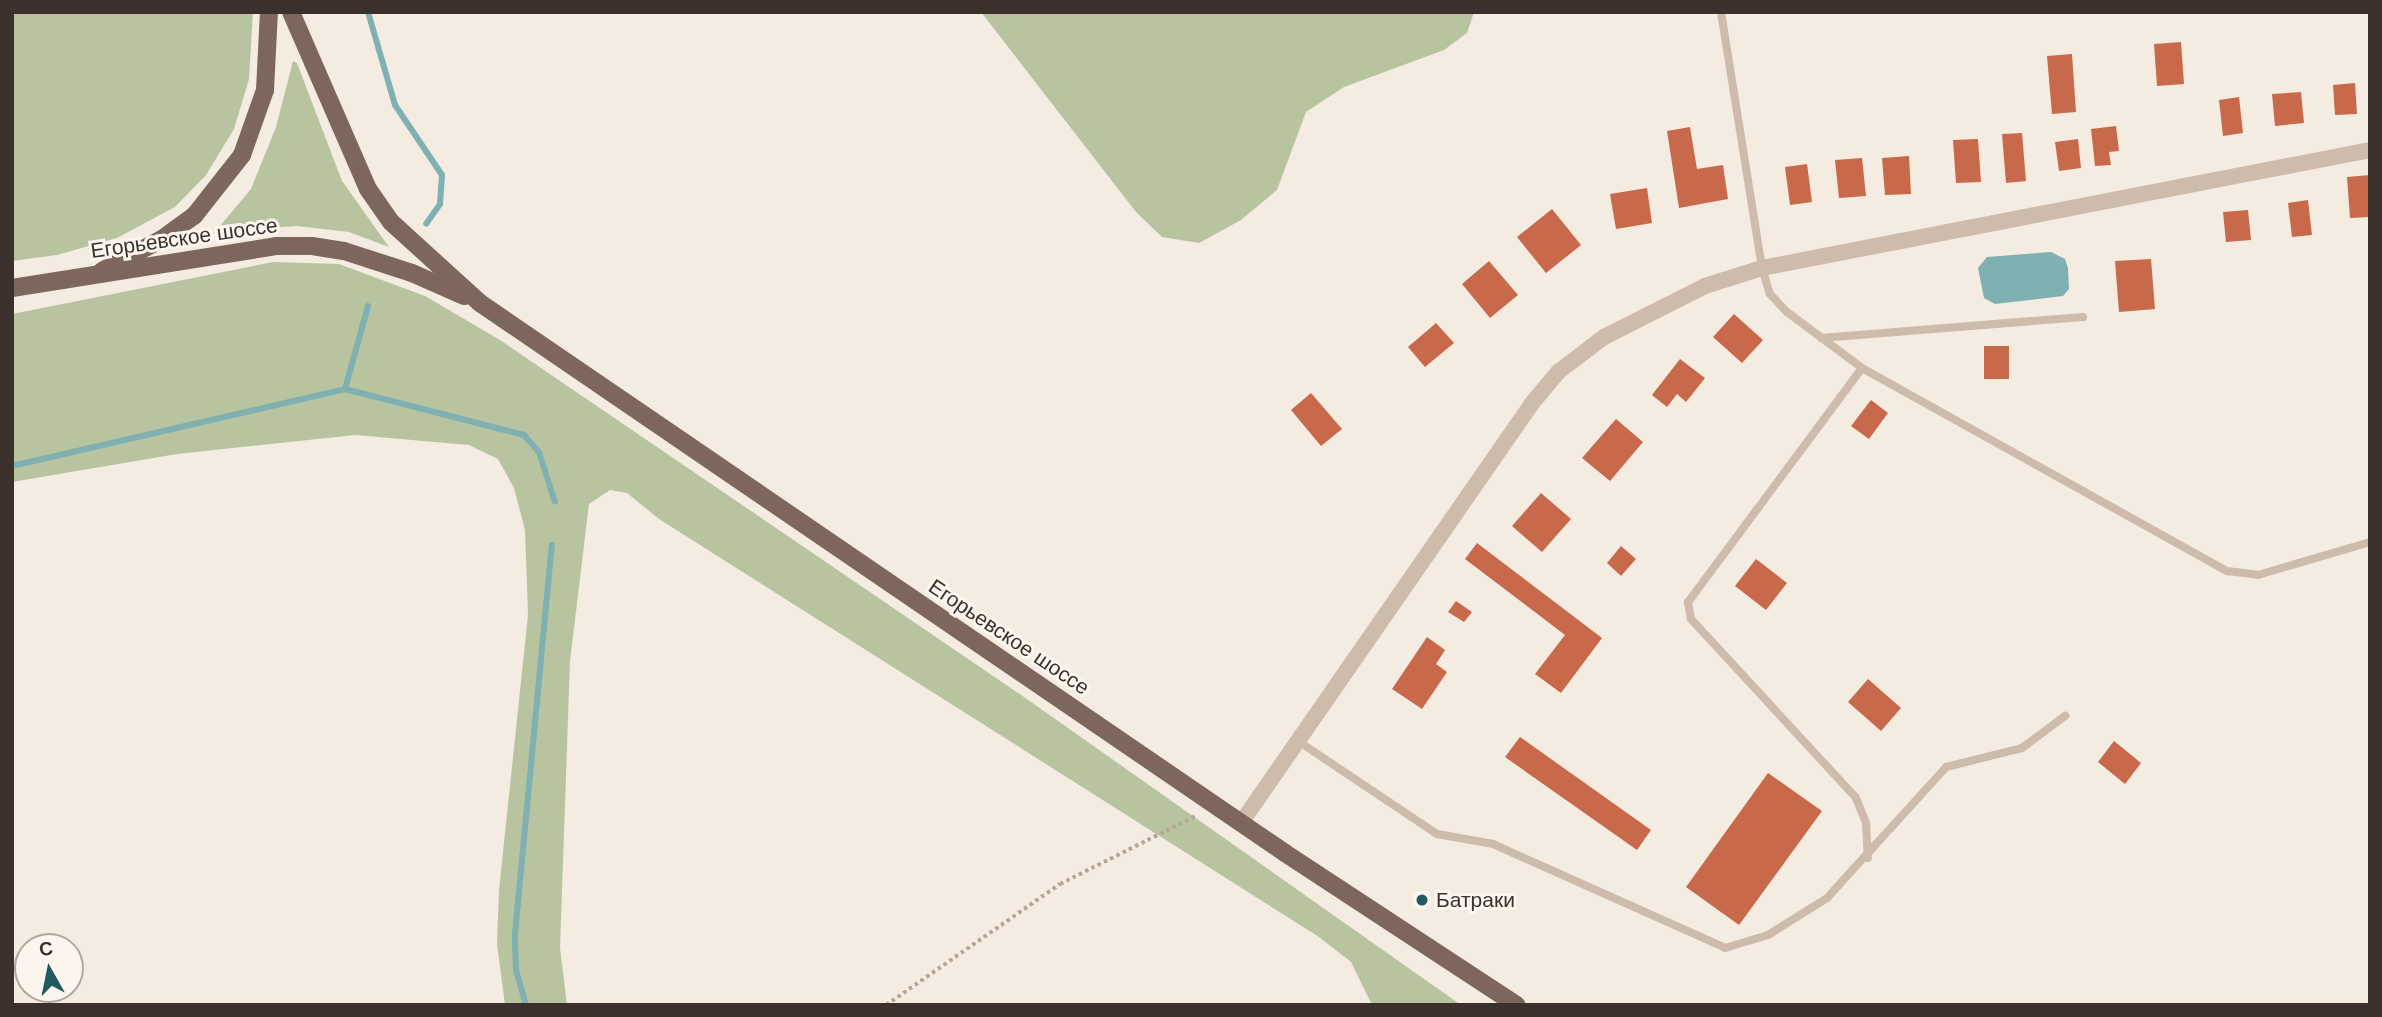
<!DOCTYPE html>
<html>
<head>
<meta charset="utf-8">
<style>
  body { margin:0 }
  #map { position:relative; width:2382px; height:1017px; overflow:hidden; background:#f4ebe1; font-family:Arial,sans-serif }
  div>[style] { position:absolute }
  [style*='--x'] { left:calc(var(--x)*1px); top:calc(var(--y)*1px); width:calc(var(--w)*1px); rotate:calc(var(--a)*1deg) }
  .green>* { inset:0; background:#b8c4a0 }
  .water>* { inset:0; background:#7fb0b2 }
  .stream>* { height:6px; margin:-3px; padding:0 3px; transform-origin:3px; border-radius:3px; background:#7fb0b2 }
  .building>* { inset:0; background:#c8694b }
  .path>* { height:3.5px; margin-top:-1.75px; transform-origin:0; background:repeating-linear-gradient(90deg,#b9a596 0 3.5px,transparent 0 7px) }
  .service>* { height:8px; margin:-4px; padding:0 4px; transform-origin:4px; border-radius:4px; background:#cdbbac }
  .minor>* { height:16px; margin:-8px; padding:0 8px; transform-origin:8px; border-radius:8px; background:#cdbbac }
  .primary>* { height:18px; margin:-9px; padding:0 9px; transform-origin:9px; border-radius:9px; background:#7d675c }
  .dots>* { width:19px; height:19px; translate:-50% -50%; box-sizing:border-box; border:4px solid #fbf5ee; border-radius:50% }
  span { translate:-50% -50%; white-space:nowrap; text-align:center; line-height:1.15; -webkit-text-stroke:6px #fbf5ee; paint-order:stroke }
  .street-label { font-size:21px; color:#3b302b }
  .poi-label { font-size:21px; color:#3b302b }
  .left { translate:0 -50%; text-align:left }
  .frame { position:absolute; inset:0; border:14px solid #3b302b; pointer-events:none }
  .north { position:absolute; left:14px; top:933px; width:70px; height:70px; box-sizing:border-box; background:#fbf5ee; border:2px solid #aea6a0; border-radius:50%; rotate:351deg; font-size:19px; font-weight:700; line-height:28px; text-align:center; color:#3b302b }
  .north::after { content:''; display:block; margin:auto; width:24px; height:32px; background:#1f5a5e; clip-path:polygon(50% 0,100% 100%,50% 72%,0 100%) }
</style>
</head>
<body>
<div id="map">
  <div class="green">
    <div style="clip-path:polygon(12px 12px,253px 12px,249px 79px,234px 129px,206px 175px,175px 207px,117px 238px,57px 255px,12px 261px)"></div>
    <div style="clip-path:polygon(981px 12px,1474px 12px,1467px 33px,1444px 50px,1344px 87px,1306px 112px,1277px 190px,1241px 220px,1199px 243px,1162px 237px,1136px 212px)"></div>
    <div style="clip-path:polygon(293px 61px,297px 63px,342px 181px,389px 247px,349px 232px,297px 226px,215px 232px,251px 189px,276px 127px)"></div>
    <div style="clip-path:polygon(273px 262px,339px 264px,425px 296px,500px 340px,1024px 697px,1461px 1005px,1372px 1005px,1351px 962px,1319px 937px,659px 519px,627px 493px,610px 490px,589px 504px,570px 661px,560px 948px,567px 1005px,505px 1005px,497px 944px,499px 890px,528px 615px,525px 530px,514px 488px,498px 459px,469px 445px,355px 435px,177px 454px,12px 482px,12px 314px)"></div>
  </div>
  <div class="water">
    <div style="clip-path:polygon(2051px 252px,2065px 259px,2068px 268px,2069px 289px,2063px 296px,1995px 304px,1984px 298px,1978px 268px,1987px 257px)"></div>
  </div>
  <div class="stream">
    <div style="--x:368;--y:12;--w:97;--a:73.8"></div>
    <div style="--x:395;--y:105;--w:84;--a:56.1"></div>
    <div style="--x:442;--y:175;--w:29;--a:94"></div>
    <div style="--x:440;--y:204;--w:24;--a:125"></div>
    <div style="--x:345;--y:389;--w:86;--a:-74.5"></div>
    <div style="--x:12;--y:466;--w:342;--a:-13"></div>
    <div style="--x:345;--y:389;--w:185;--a:14.4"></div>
    <div style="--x:524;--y:435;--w:23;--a:49"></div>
    <div style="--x:539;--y:452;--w:52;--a:72.3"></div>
    <div style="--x:526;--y:1005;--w:36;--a:-106"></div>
    <div style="--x:516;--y:970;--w:36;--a:-92"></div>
    <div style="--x:515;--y:934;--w:391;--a:-84.6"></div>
  </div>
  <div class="building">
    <div style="clip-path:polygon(2181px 42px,2184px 84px,2157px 86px,2154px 44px)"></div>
    <div style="clip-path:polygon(2072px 54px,2076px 112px,2052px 114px,2047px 56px)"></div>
    <div style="clip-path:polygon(2355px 83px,2357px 114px,2335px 115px,2333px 85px)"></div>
    <div style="clip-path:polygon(2301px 92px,2304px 123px,2275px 126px,2272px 94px)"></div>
    <div style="clip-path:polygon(2239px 97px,2243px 133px,2223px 136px,2219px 100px)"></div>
    <div style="clip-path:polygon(2116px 126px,2119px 151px,2109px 152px,2111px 165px,2095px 166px,2091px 129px)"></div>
    <div style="clip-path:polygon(1690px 127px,1697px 169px,1723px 165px,1728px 199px,1679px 208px,1667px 131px)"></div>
    <div style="clip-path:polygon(2022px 133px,2026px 181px,2006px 183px,2002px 134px)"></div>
    <div style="clip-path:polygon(1978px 139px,1981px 182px,1956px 183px,1953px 140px)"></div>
    <div style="clip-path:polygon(2078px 139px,2081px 168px,2059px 171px,2055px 142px)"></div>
    <div style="clip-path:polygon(1909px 156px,1911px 194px,1885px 195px,1882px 158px)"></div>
    <div style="clip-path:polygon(1862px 158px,1866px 196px,1839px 198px,1835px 160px)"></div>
    <div style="clip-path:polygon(1807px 164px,1812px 202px,1790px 205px,1785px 167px)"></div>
    <div style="clip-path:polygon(2370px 175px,2370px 217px,2350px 218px,2347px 177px)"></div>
    <div style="clip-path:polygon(1647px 188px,1652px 223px,1616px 229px,1610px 194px)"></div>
    <div style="clip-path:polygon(2308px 200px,2312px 235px,2292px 237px,2288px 203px)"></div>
    <div style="clip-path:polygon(1552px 209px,1581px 245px,1546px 273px,1517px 237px)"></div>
    <div style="clip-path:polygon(2248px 210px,2251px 240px,2226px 242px,2223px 212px)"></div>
    <div style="clip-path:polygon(2151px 259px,2155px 309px,2119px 312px,2115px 261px)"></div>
    <div style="clip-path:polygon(1489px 261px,1518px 295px,1490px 318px,1462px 284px)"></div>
    <div style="clip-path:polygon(1734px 314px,1763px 340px,1742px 363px,1713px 337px)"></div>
    <div style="clip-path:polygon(1436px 323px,1454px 343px,1425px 367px,1408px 347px)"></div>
    <div style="clip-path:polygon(1984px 346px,2009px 346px,2009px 379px,1984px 379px)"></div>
    <div style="clip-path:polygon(1680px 359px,1705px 378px,1686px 402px,1677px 394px,1667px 407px,1652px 395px)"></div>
    <div style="clip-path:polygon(1311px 393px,1342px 429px,1321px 446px,1291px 410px)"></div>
    <div style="clip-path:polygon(1871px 400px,1888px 413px,1869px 439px,1851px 426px)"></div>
    <div style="clip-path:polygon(1616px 419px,1643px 442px,1610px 481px,1582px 458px)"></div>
    <div style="clip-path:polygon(1541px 493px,1571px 519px,1542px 552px,1512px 526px)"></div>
    <div style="clip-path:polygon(1477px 543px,1602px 638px,1561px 693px,1535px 674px,1565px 635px,1465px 559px)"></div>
    <div style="clip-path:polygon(1621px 546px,1636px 559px,1621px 576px,1607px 563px)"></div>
    <div style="clip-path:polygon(1756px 559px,1787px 583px,1766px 610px,1735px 586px)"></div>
    <div style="clip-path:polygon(1456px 601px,1472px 612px,1464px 622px,1448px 612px)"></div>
    <div style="clip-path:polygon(1427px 637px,1445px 650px,1436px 664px,1447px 672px,1422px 709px,1392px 689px)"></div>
    <div style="clip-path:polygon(1868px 679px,1901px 708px,1881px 731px,1848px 702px)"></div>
    <div style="clip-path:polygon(1520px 737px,1651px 830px,1637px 850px,1505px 757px)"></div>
    <div style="clip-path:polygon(2114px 741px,2141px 763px,2125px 784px,2098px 762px)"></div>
    <div style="clip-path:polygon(1768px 773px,1822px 811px,1739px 925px,1686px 887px)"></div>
  </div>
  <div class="path">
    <div style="--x:886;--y:1005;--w:212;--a:-34.8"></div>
    <div style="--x:1060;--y:884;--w:153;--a:-26.7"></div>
  </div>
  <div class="service">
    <div style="--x:1721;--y:12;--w:259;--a:80.9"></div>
    <div style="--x:1762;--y:268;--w:27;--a:73"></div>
    <div style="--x:1770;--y:294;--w:25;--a:47"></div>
    <div style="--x:1787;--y:312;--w:94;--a:36.7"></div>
    <div style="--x:1862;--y:368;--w:418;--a:29.1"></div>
    <div style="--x:2227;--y:571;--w:31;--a:7"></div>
    <div style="--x:2258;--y:575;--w:117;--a:-16.4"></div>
    <div style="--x:1821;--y:338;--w:263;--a:-4.6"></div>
    <div style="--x:1862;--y:368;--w:292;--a:126.6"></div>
    <div style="--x:1688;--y:602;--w:17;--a:80"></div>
    <div style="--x:1691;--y:619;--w:243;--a:47.3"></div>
    <div style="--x:1856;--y:798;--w:27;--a:68"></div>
    <div style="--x:1866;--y:823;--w:35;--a:87"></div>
    <div style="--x:1298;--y:741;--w:167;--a:33.8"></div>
    <div style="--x:1437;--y:834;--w:57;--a:10.1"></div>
    <div style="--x:1493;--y:844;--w:254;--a:24.1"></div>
    <div style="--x:1725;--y:948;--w:45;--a:-16.8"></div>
    <div style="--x:1768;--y:935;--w:70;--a:-32.1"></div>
    <div style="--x:1827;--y:898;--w:177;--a:-47.7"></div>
    <div style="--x:1946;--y:767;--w:78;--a:-14"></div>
    <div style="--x:2022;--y:748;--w:54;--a:-36.7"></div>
  </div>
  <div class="minor">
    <div style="--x:1241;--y:823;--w:512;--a:-55.26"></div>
    <div style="--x:1533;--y:402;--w:39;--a:-50"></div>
    <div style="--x:1558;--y:372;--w:58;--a:-37.3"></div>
    <div style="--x:1604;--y:337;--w:113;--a:-26.8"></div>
    <div style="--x:1705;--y:286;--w:60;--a:-17.5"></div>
    <div style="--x:1762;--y:268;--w:619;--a:-10.98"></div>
  </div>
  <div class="primary">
    <div style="--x:291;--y:12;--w:193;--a:66.5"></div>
    <div style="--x:368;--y:189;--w:40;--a:55.1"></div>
    <div style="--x:391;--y:222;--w:120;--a:42.3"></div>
    <div style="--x:480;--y:303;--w:975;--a:34.34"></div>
    <div style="--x:1285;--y:853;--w:277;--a:33.3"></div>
    <div style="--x:102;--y:271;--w:68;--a:-28.1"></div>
    <div style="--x:162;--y:239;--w:39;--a:-36"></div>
    <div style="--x:194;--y:216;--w:78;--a:-51.8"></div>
    <div style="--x:242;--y:155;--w:69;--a:-70.5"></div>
    <div style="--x:265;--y:90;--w:78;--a:-87.1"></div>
    <div style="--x:12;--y:288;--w:267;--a:-9"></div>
    <div style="--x:276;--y:246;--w:36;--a:0"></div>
    <div style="--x:312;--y:246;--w:32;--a:9"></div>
    <div style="--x:344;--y:251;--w:71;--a:17.9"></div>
    <div style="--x:412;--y:273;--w:57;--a:23.9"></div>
  </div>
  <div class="dots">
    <div style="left:1422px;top:900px;background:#1f5a5e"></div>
  </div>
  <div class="street-label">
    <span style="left:184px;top:238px;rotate:-8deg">Егорьевское шоссе</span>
    <span style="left:1009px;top:637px;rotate:34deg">Егорьевское шоссе</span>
  </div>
  <div class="poi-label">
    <span class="left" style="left:1436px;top:900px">Батраки</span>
  </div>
  <div class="frame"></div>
  <div class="north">С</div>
</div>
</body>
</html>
